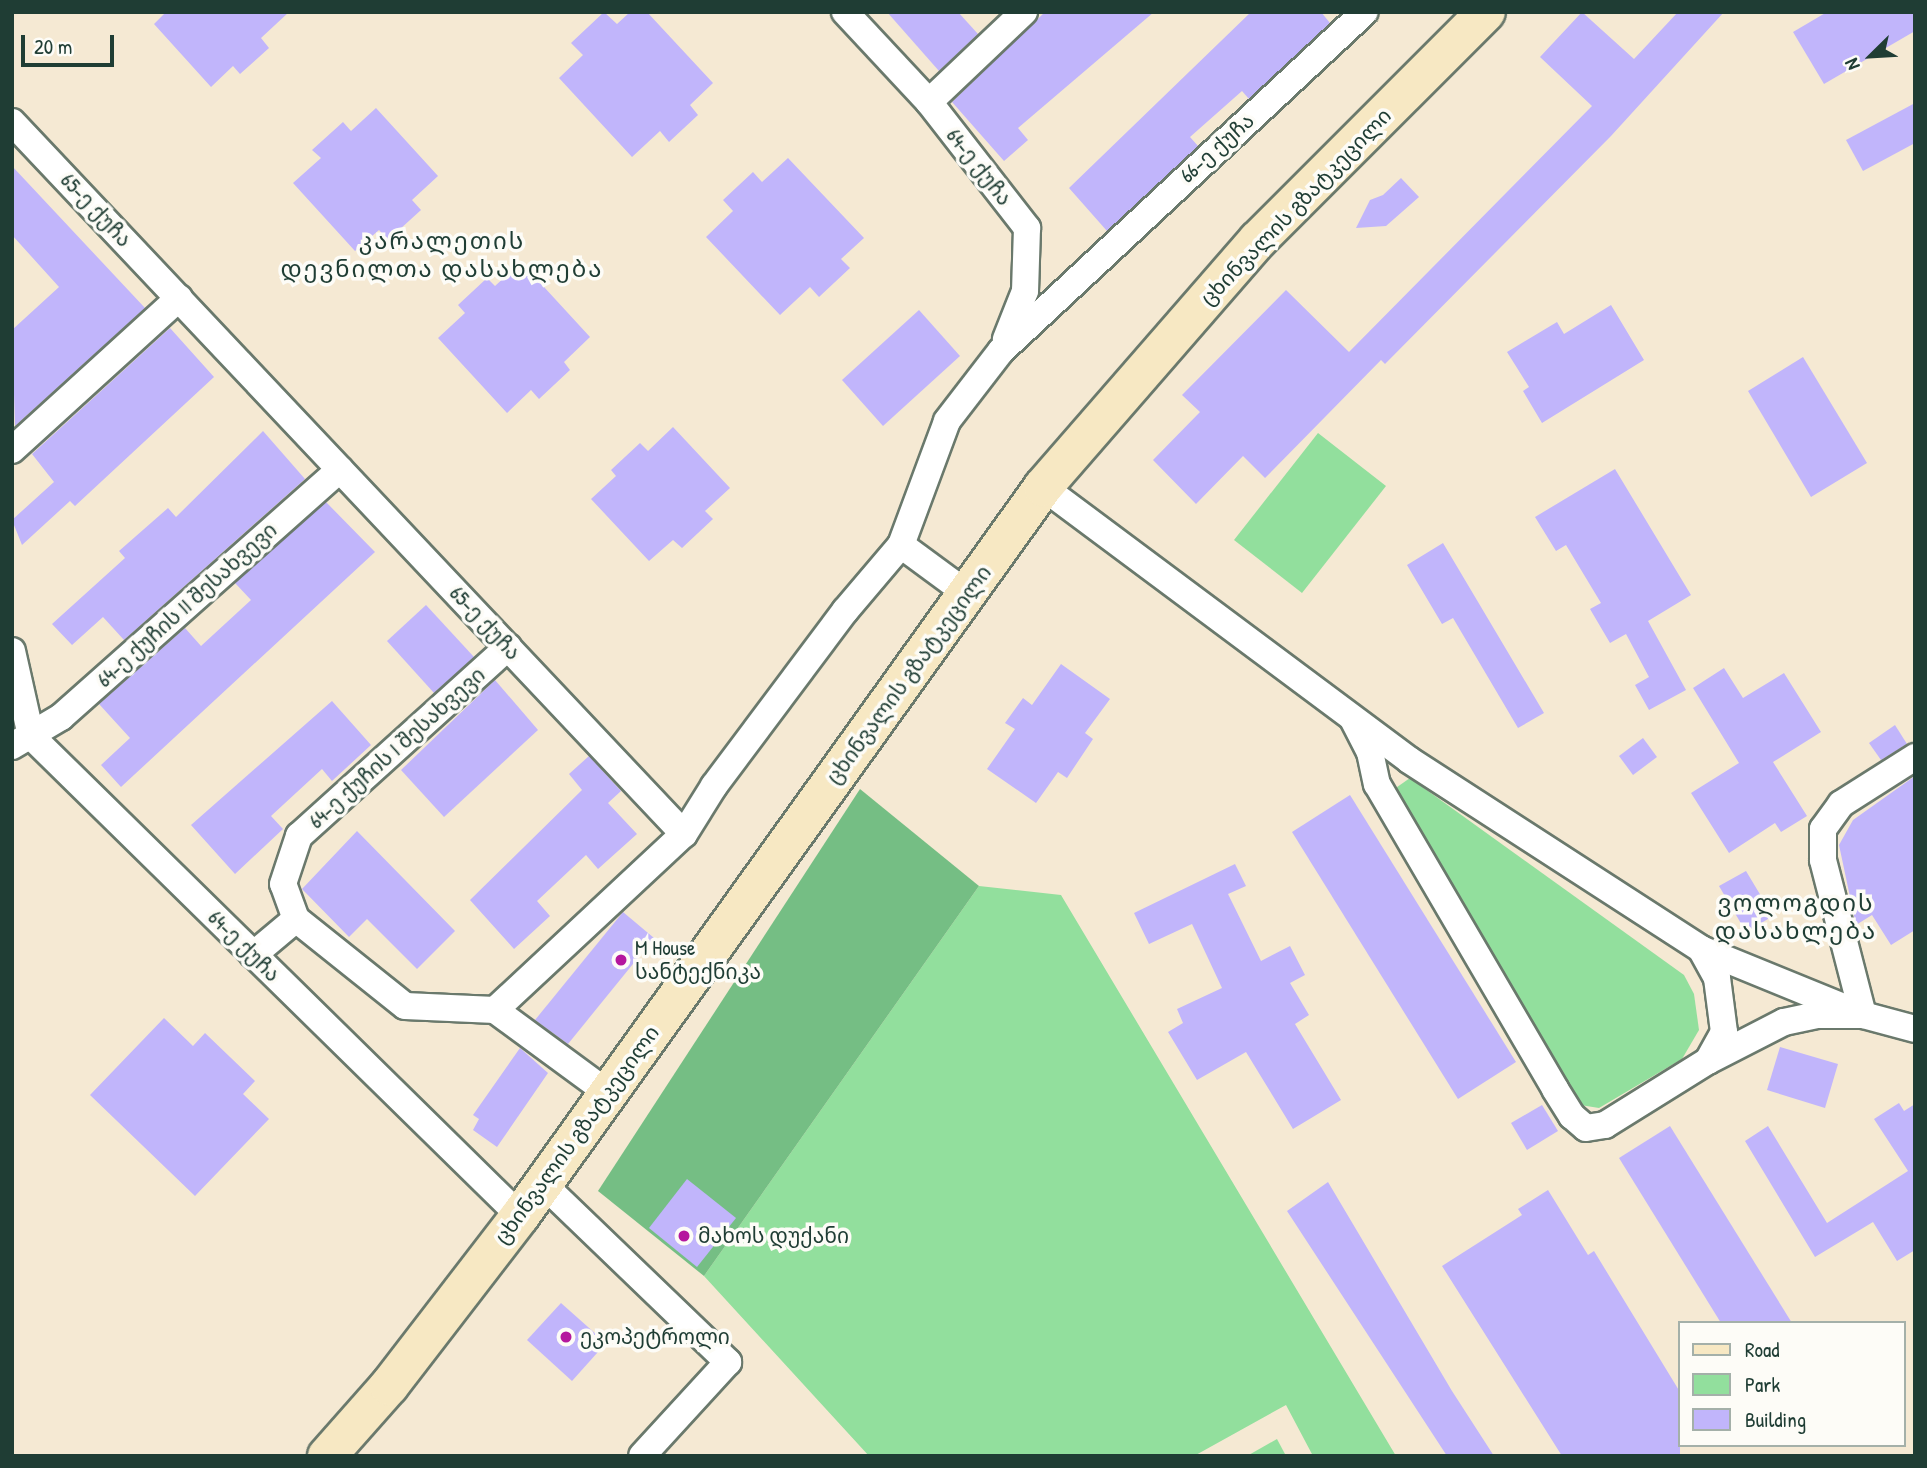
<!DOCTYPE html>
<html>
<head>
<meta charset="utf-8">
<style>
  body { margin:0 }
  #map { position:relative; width:1927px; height:1468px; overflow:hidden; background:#f5e9d3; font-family:"Patrick Hand","Noto Sans Georgian",sans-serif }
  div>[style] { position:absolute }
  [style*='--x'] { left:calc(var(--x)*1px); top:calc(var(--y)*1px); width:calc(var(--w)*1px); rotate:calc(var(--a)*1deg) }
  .green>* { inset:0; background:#92df9d }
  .forest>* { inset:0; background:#75be84 }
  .building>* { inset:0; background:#c1b5fb }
  .roads { filter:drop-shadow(2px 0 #6a796c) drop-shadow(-2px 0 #6a796c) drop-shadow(0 2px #6a796c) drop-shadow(0 -2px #6a796c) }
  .minor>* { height:26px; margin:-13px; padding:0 13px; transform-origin:13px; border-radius:13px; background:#fff }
  .secondary>* { height:38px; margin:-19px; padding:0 19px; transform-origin:19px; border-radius:19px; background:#f7e8c3 }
  .dots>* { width:19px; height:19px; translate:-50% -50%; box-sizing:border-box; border:4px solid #fdfcf7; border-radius:50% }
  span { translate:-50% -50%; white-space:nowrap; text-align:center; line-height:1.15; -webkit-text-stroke:7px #fdfcf7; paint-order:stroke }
  .street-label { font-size:21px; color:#1f3d34 }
  .poi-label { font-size:21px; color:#1f3d34 }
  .left { translate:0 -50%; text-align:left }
  .quarter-label { font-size:24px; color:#1f3d34; letter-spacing:2px }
  .frame { position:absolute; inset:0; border:14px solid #1f3d34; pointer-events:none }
  .legend { position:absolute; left:1678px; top:1321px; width:228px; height:126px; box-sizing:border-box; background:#fdfcf7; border:2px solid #a4b0a9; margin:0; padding:9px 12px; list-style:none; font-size:21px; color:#1f3d34 }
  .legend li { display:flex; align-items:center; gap:14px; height:35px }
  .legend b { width:35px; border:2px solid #a4b0a9 }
  .north { position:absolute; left:1836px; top:21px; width:70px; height:70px; -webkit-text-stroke:5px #fdfcf7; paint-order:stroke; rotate:246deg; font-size:19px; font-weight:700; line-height:28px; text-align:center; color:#1f3d34 }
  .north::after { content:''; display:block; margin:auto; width:24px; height:32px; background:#1f3d34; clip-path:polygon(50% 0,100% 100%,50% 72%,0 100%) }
  .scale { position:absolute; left:21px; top:35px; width:93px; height:32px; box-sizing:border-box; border:4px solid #1f3d34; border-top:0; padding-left:9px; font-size:21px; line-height:24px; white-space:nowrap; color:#1f3d34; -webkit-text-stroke:5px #fdfcf7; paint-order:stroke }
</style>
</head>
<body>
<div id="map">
  <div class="green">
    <div style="clip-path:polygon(1318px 433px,1386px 486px,1302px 593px,1234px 540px)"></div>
    <div style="clip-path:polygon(1410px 778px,1684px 975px,1694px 994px,1699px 1030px,1682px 1059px,1599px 1108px,1574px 1104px,1390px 792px)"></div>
    <div style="clip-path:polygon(979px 886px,1061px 895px,1396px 1456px,1313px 1456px,1286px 1405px,1194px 1456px,869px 1456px,704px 1276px)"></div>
    <div style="clip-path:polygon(1277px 1439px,1286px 1456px,1247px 1456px)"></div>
  </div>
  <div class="forest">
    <div style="clip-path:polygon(860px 789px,979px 886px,704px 1276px,598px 1191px)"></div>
  </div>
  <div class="building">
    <div style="clip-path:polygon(166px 12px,289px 12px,261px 38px,269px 48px,240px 74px,233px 66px,211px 87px,154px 24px)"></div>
    <div style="clip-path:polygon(604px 12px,617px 24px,630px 12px,647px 12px,713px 83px,690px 105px,698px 115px,669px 142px,660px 131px,632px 157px,559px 78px,583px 55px,571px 43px)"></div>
    <div style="clip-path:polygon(887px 12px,958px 12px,978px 34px,939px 71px)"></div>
    <div style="clip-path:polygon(1045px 12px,1154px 12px,1018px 128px,1028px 140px,1004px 161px,952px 102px)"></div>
    <div style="clip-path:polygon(1251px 12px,1321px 12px,1330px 23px,1249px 99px,1242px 91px,1190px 137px,1198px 146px,1107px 231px,1069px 188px)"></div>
    <div style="clip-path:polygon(1582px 12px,1634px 59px,1678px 12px,1724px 12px,1611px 136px,1385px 364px,1381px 360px,1265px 478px,1243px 456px,1196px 504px,1153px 460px,1200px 412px,1182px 395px,1286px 290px,1349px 352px,1592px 106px,1540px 57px)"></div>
    <div style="clip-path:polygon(1827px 12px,1915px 12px,1915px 31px,1824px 84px,1793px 32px)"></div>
    <div style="clip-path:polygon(1915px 103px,1915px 143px,1863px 171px,1846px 140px)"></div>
    <div style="clip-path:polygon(376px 108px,438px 176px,412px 200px,421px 210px,388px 240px,379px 230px,355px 251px,293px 183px,321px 158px,312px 150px,343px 122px,351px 131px)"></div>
    <div style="clip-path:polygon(788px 158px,864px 238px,841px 259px,850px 268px,819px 297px,810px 287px,780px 315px,706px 237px,733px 211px,723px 200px,753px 172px,762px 182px)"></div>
    <div style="clip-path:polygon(12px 166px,145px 308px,15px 426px,12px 330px,59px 287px,12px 235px)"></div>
    <div style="clip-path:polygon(1401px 178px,1419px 197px,1386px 226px,1356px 228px,1370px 200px,1383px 195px)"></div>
    <div style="clip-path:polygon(521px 262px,590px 337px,564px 362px,570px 370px,539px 399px,531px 390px,507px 413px,438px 338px,465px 313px,458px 305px,487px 278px,495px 286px)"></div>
    <div style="clip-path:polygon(1611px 305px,1644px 360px,1542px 423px,1523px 391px,1529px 387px,1507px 352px,1557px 322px,1564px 334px)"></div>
    <div style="clip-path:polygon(919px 310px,960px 356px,883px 426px,842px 380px)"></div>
    <div style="clip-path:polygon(170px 328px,214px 377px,75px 506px,70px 501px,22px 545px,12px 520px,54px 482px,32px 454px)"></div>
    <div style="clip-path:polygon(1803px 357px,1867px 463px,1811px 497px,1748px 391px)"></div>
    <div style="clip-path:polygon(673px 427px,730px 488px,705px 511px,713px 519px,682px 548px,673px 540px,649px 561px,591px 499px,616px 476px,611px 470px,640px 443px,648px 451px)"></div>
    <div style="clip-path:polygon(263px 431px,305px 479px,124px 640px,103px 617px,72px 645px,52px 624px,125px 558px,119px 551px,168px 508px,176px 517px)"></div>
    <div style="clip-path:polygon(1615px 469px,1691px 595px,1648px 621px,1686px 690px,1649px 710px,1635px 685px,1649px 677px,1626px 634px,1610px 643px,1590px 609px,1601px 603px,1566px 545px,1556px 551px,1535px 517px)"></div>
    <div style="clip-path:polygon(326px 502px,375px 552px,121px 787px,101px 765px,130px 738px,99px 704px,185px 628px,201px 646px,251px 600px,235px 583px)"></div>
    <div style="clip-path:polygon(1443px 543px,1544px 713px,1518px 728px,1453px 618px,1442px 624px,1407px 565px)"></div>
    <div style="clip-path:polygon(426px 605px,474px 657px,434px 693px,387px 641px)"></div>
    <div style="clip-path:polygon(1061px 664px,1110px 699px,1085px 733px,1093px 739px,1067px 778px,1058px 772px,1036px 803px,987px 769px,1015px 729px,1005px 723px,1023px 698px,1032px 705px)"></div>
    <div style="clip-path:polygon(1724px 668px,1743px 698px,1784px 673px,1821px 732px,1773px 762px,1807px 816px,1781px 832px,1775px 823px,1729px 853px,1691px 793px,1739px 763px,1693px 688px)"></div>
    <div style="clip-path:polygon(495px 680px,538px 730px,444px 817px,401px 770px)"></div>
    <div style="clip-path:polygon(332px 701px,371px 745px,332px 781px,322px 769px,271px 816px,283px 829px,235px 874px,191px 825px)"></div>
    <div style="clip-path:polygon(1895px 725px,1907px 744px,1881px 760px,1869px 743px)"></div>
    <div style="clip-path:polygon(1643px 738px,1657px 757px,1633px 775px,1619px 756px)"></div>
    <div style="clip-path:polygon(589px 756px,621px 791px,608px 803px,637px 834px,598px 869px,586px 855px,537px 901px,550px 916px,514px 949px,470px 900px,582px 790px,569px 774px)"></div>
    <div style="clip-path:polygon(1915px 776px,1915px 930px,1891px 945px,1872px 915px,1856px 925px,1839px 845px,1853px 820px)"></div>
    <div style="clip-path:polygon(1350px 795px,1516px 1062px,1458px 1099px,1292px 832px)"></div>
    <div style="clip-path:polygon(357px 831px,455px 931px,417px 969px,367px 919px,349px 937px,302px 889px)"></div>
    <div style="clip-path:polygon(1235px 864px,1246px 886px,1228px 894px,1261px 961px,1290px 946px,1305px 975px,1290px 983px,1309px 1015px,1295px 1024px,1341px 1100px,1293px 1129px,1246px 1052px,1197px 1080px,1168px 1032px,1183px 1023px,1177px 1009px,1222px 988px,1192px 924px,1149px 944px,1134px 913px)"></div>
    <div style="clip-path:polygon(1746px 871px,1773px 916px,1746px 932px,1719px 886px)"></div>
    <div style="clip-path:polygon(623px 912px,654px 938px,568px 1044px,535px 1020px)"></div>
    <div style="clip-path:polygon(164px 1018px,193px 1046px,205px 1033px,255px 1081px,243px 1094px,269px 1119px,195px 1196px,90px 1095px)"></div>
    <div style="clip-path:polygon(1780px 1047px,1838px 1064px,1825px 1108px,1767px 1090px)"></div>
    <div style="clip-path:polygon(520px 1048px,548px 1073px,497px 1147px,473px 1130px,479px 1119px,473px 1115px)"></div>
    <div style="clip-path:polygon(1899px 1103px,1904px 1111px,1915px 1104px,1915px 1250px,1897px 1261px,1873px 1222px,1815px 1257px,1745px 1141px,1768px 1126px,1827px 1223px,1908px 1171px,1874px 1119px)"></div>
    <div style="clip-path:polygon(1542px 1105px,1558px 1131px,1527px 1150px,1511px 1123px)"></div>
    <div style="clip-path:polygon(1670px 1126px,1792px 1323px,1721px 1323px,1619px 1158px)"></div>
    <div style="clip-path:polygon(687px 1179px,736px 1218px,697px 1267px,649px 1228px)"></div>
    <div style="clip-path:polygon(1328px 1182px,1452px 1391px,1494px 1456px,1447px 1456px,1287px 1211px)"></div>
    <div style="clip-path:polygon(1548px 1190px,1588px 1255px,1594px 1251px,1680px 1392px,1680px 1456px,1562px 1456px,1442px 1266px,1522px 1215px,1518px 1209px)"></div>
    <div style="clip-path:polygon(561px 1303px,606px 1343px,572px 1381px,527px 1340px)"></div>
  </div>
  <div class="roads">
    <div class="minor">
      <div style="--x:845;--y:12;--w:123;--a:47"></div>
      <div style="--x:929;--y:102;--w:160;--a:52.1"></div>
      <div style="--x:1027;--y:228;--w:63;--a:91.8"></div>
      <div style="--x:1025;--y:291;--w:52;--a:111.6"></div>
      <div style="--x:929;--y:102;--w:131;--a:-43.5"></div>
      <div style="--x:12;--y:122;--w:979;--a:46.66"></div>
      <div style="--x:12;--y:450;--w:226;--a:-42.3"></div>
      <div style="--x:1043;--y:487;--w:457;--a:36.7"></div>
      <div style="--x:1409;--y:760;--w:348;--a:32.9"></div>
      <div style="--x:1701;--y:949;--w:175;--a:22.2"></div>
      <div style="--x:1863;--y:1015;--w:54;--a:15.1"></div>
      <div style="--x:901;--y:545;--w:84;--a:36.3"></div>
      <div style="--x:12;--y:651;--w:87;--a:77.4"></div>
      <div style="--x:31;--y:736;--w:685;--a:44.47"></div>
      <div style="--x:1353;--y:719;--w:37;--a:63"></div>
      <div style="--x:1370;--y:752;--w:33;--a:78"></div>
      <div style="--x:1377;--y:784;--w:353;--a:59.7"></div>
      <div style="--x:1555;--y:1089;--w:32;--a:58"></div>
      <div style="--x:1572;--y:1116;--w:18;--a:41"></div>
      <div style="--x:1586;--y:1128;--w:19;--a:-9"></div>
      <div style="--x:1605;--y:1125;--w:121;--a:-31.9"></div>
      <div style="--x:1708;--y:1061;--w:85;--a:-27.2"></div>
      <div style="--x:1784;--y:1022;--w:35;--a:-12"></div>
      <div style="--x:1818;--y:1015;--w:45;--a:0"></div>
      <div style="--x:1863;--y:1015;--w:160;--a:-104.5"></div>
      <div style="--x:1823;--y:860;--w:31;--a:-90"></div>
      <div style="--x:1823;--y:829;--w:31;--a:-54"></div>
      <div style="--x:1841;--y:804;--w:88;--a:-32.4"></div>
      <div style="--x:12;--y:746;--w:57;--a:-30.6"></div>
      <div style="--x:61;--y:717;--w:373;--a:-41.6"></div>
      <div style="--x:1701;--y:949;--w:33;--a:61"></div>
      <div style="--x:1717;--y:978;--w:54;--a:82.6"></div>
      <div style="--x:1724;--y:1032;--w:33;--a:119"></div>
      <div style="--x:253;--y:955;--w:56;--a:-39.9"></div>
      <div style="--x:495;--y:1010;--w:258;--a:-43"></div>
      <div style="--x:684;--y:834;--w:57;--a:-58"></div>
      <div style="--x:714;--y:786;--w:219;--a:-53.2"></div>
      <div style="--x:845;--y:611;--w:87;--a:-49.7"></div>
      <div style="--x:901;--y:545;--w:132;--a:-69.6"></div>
      <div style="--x:947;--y:421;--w:88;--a:-52.4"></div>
      <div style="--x:1001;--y:351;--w:497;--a:-43"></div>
      <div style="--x:495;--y:1010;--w:90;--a:-177.5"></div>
      <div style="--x:405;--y:1006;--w:139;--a:-141.4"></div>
      <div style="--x:296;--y:919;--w:37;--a:-110"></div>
      <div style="--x:283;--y:884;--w:51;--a:-71.6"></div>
      <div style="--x:299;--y:836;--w:282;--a:-42.1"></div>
      <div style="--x:495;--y:1010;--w:140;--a:36.3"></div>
      <div style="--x:543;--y:1184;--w:257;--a:43.9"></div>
      <div style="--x:728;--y:1362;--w:127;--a:132.5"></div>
    </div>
    <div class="secondary">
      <div style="--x:327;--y:1456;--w:94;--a:-48.5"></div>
      <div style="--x:389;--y:1386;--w:215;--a:-52.4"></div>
      <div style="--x:520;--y:1216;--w:897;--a:-54.34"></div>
      <div style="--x:1043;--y:487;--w:327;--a:-49"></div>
      <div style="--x:1258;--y:240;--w:322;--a:-45"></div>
    </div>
  </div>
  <div class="dots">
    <div style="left:621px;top:960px;background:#b5179e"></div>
    <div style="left:684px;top:1236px;background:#b5179e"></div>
    <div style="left:566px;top:1337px;background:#b5179e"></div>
  </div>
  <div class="street-label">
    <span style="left:1217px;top:148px;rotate:-42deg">66-ე ქუჩა</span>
    <span style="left:979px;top:167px;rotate:52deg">64-ე ქუჩა</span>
    <span style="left:1296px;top:207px;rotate:-46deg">ცხინვალის გზატკეცილი</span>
    <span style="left:96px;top:210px;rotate:47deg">65-ე ქუჩა</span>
    <span style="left:187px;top:605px;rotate:-42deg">64-ე ქუჩის II შესახვევი</span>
    <span style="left:485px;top:623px;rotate:47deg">65-ე ქუჩა</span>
    <span style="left:909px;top:675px;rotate:-54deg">ცხინვალის გზატკეცილი</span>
    <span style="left:397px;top:748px;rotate:-42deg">64-ე ქუჩის I შესახვევი</span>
    <span style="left:244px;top:946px;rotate:45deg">64-ე ქუჩა</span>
    <span style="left:577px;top:1135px;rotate:-54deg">ცხინვალის გზატკეცილი</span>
  </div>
  <div class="poi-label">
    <span class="left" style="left:635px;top:960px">M House<br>სანტექნიკა</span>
    <span class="left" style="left:698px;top:1236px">მახოს დუქანი</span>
    <span class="left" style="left:580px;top:1337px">ეკოპეტროლი</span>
  </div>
  <div class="quarter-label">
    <span style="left:442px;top:255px">კარალეთის<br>დევნილთა დასახლება</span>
    <span style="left:1796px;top:917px">ვოლოგდის<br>დასახლება</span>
  </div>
  <div class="frame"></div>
  <ul class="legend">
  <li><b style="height:9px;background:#f7e8c3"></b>Road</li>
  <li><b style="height:19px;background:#92df9d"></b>Park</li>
  <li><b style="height:19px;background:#c1b5fb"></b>Building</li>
  </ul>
  <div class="north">N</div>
  <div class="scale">20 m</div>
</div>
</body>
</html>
